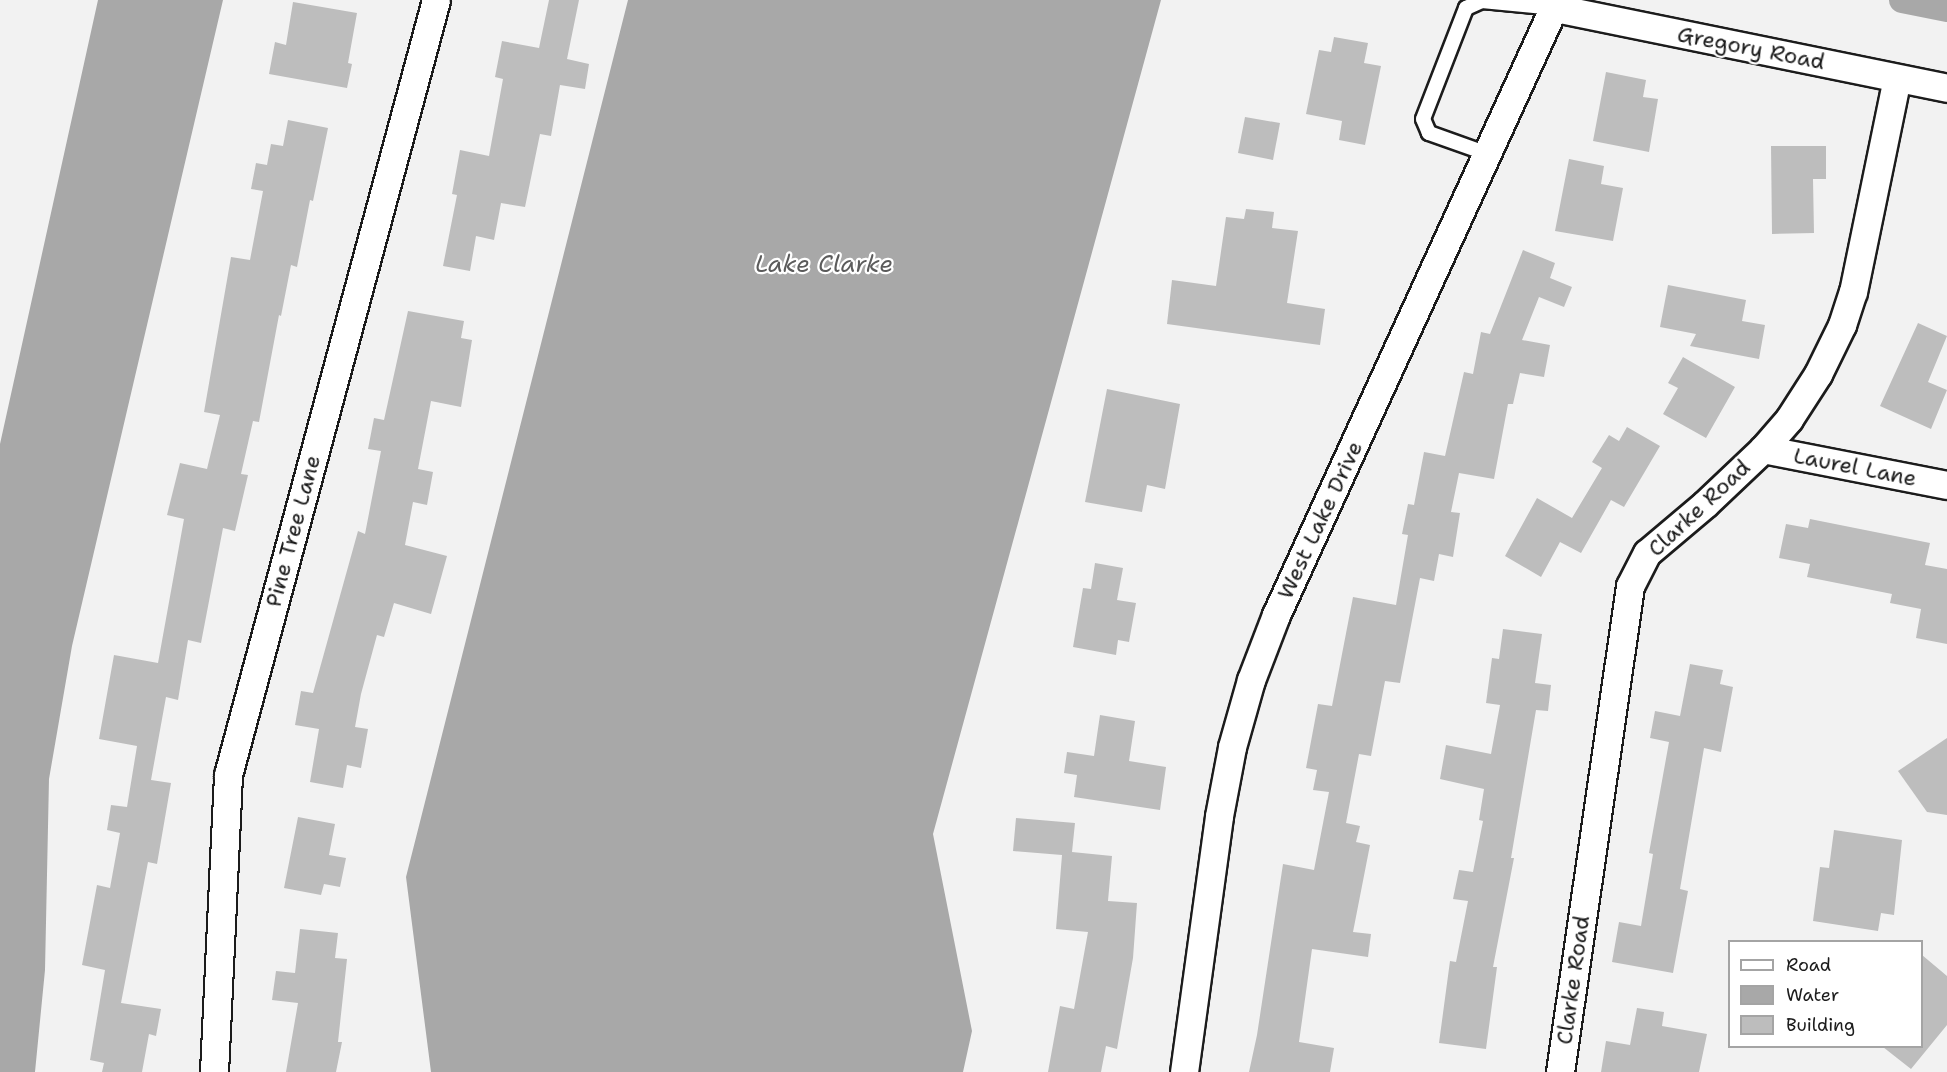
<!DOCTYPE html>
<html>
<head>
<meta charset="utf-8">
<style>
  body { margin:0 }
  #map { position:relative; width:1947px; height:1072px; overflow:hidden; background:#f2f2f2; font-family:"Shantell Sans",sans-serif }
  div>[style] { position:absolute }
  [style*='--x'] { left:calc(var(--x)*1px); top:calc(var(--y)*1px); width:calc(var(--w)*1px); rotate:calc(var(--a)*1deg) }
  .water>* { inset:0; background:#a8a8a8 }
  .canal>* { height:26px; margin:-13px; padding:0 13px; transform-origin:13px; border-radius:13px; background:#a8a8a8 }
  .building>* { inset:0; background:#bdbdbd }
  .roads { filter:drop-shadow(2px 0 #1c1c1c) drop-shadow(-2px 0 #1c1c1c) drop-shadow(0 2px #1c1c1c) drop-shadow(0 -2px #1c1c1c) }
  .lane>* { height:14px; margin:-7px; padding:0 7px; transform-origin:7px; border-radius:7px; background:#fff }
  .street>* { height:27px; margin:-13.5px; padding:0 13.5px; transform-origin:13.5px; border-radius:13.5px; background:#fff }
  span { translate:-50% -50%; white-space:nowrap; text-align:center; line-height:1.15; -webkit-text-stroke:4.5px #fff; paint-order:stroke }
  .street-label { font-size:22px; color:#1c1c1c }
  .water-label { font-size:24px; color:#5b5b5b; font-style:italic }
  .legend { position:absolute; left:1728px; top:940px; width:195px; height:108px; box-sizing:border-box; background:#fff; border:2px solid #a4a4a4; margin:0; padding:8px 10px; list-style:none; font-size:18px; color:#1c1c1c }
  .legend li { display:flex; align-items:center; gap:12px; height:30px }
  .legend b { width:30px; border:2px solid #a4a4a4 }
</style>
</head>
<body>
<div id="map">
  <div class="water">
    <div style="clip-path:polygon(98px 0,223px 0,72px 646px,49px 779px,45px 970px,35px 1072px,0 1072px,0 444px)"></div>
    <div style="clip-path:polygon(628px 0,1161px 0,933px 834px,972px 1031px,963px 1072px,431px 1072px,406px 877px)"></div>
  </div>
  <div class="canal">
    <div style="--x:1902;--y:0;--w:46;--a:11.3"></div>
  </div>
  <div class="building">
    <div style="clip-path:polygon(549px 0,579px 0,567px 59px,589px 64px,585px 89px,560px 85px,551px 136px,540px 134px,525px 207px,501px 203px,494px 240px,476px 236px,470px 271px,443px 266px,457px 195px,452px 194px,460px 150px,489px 156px,503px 79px,495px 77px,502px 41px,539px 48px)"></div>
    <div style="clip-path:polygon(293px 2px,357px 13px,348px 63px,352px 64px,347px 88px,269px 74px,275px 42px,286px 45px)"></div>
    <div style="clip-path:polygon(1334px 37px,1368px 43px,1364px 63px,1381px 66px,1365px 145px,1339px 140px,1342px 121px,1306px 114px,1319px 50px,1331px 52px)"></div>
    <div style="clip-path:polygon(1606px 72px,1646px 80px,1643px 97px,1658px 99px,1649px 152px,1593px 141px)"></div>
    <div style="clip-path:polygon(1245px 117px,1280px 123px,1273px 160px,1238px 153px)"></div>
    <div style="clip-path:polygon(288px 120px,328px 128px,313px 201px,310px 200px,297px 267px,291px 265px,281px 316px,279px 315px,259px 422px,253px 421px,241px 474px,248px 475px,235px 531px,223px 528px,201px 643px,188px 640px,178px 700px,166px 697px,151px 780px,171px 783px,157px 864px,148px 862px,121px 1003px,161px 1009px,156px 1036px,149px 1034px,142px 1072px,102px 1072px,104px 1063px,90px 1060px,105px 970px,82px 965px,97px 885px,110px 888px,120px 833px,107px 830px,111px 805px,127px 807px,137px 746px,99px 739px,114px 655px,158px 663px,184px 519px,167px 515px,180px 463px,207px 469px,220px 415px,204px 412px,231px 257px,250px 260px,263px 191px,251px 189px,256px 163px,267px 165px,271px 144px,283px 146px)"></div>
    <div style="clip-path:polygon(1771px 146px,1826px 146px,1826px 179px,1813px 179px,1814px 233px,1772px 234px)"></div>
    <div style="clip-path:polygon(1569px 159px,1604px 166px,1601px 184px,1623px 188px,1613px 241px,1555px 231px)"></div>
    <div style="clip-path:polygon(1246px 209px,1274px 212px,1272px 228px,1298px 231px,1287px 303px,1325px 309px,1320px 345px,1167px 324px,1172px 280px,1216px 286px,1226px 217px,1244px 219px)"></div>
    <div style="clip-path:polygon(1523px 250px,1555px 263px,1550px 278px,1572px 287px,1564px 307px,1539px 297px,1522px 340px,1550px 345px,1544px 377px,1520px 373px,1513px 404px,1508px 404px,1494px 479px,1459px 473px,1451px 512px,1460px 513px,1453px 557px,1439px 554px,1434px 581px,1420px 578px,1400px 683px,1385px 681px,1371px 756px,1359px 754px,1346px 823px,1360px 826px,1356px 842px,1370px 845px,1353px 932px,1371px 934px,1368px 957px,1312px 949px,1299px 1042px,1334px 1048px,1330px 1072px,1249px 1072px,1257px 1035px,1283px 864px,1314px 870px,1329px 792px,1313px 790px,1317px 770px,1306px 768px,1318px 704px,1332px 706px,1353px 597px,1396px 605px,1408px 535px,1402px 534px,1408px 504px,1414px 505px,1424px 452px,1445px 456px,1464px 372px,1473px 374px,1481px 332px,1490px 334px)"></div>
    <div style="clip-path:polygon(1668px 285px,1746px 300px,1742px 321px,1765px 325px,1759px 359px,1690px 346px,1696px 334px,1660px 327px)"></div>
    <div style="clip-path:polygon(408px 311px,464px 321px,461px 338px,472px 340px,461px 407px,431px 401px,418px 469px,433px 472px,427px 505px,413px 502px,405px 545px,447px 556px,431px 614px,394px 603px,384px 637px,377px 635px,361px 694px,355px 727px,368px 729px,361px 768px,347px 765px,343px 788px,310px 782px,319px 729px,295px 725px,301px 691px,313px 693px,358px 531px,365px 534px,381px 451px,368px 449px,374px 418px,384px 420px)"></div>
    <div style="clip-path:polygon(1918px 323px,1947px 336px,1928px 382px,1947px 390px,1931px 429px,1880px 406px)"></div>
    <div style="clip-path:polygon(1683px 357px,1735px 387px,1706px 438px,1663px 414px,1678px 388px,1668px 383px)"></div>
    <div style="clip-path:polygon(1107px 389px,1180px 404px,1165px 489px,1147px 485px,1142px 512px,1085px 502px)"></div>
    <div style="clip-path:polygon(1627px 427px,1660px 446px,1624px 507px,1611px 500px,1581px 553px,1560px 542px,1541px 577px,1505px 556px,1537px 498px,1572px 518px,1602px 468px,1592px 462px,1609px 435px,1619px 441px)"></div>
    <div style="clip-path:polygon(1810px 519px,1930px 543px,1925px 565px,1947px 569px,1947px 644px,1916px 638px,1921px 609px,1890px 603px,1892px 594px,1807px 577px,1810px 564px,1779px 558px,1786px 524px,1808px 528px)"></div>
    <div style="clip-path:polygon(1095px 563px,1123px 568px,1117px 600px,1136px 603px,1129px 642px,1118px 640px,1116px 655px,1073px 647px,1083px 588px,1091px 589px)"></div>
    <div style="clip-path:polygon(1503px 629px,1542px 634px,1535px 683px,1551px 685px,1548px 711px,1536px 710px,1511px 858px,1514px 858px,1493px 967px,1497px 967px,1486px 1049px,1439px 1043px,1450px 961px,1456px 962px,1468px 901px,1453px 899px,1459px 870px,1473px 872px,1483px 821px,1479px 820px,1484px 789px,1440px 779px,1446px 745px,1491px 754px,1500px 705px,1486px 703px,1492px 658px,1499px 659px)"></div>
    <div style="clip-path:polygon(1690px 664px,1723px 670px,1720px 684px,1733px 687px,1721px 752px,1704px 748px,1680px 889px,1688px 891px,1673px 973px,1612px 962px,1619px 922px,1641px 926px,1653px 854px,1649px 853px,1669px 742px,1650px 738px,1655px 711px,1680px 716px)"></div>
    <div style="clip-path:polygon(1100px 715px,1135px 721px,1129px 761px,1166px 767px,1160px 810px,1074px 797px,1077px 775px,1064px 773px,1067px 752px,1094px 756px)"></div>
    <div style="clip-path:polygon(1947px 738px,1947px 815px,1927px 812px,1898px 771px)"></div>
    <div style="clip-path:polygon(298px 817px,335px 824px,329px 855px,346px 858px,340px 887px,324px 884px,321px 895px,284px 888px)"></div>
    <div style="clip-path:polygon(1016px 818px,1075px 823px,1072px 852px,1112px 856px,1108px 901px,1137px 903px,1133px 958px,1117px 1049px,1106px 1046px,1101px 1072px,1048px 1072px,1060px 1006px,1074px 1009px,1088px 932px,1056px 929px,1062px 855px,1013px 851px)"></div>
    <div style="clip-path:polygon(1834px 830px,1902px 840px,1894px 915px,1881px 913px,1878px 931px,1813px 921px,1820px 867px,1829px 868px)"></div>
    <div style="clip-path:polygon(300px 929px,338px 933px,335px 958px,347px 959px,338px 1042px,342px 1042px,336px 1072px,286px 1072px,298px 1003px,272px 1000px,276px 971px,295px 973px)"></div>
    <div style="clip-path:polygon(1922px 955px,1947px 976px,1947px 1025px,1911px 1069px,1883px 1047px,1922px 1047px)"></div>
    <div style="clip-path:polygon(1637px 1008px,1664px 1012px,1662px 1026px,1707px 1034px,1699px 1072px,1601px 1072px,1606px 1041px,1630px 1045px)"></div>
  </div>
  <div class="roads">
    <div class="lane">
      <div style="--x:1488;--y:154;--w:63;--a:-160.4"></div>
      <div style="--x:1429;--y:133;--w:15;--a:-113"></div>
      <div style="--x:1423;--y:119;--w:119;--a:-68.8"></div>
      <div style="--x:1466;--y:8;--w:17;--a:-24"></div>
      <div style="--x:1482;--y:1;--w:73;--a:5.5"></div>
    </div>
    <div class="street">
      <div style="--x:1555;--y:8;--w:400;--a:11.5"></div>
      <div style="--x:1763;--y:449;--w:187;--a:11.1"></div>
      <div style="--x:214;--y:1072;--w:297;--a:-87.3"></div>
      <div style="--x:228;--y:775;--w:802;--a:-74.98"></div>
      <div style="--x:1184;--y:1072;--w:258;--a:-82.2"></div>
      <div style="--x:1219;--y:816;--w:70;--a:-79.3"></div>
      <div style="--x:1232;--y:747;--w:70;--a:-74.2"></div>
      <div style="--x:1251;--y:680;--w:70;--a:-69"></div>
      <div style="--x:1276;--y:615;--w:676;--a:-65.44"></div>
      <div style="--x:1560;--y:1072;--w:491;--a:-81.8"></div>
      <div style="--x:1630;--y:586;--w:37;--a:-63"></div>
      <div style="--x:1647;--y:553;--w:76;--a:-40.2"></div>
      <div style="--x:1705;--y:504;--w:80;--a:-43.5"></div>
      <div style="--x:1763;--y:449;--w:40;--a:-49"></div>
      <div style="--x:1789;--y:419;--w:54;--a:-57.2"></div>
      <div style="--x:1818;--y:374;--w:55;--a:-63.9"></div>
      <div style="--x:1842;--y:325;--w:35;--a:-72"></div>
      <div style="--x:1853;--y:292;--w:218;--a:-78.4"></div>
    </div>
  </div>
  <div class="street-label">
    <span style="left:1751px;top:48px;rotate:11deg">Gregory Road</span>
    <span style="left:1855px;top:467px;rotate:11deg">Laurel Lane</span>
    <span style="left:1699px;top:508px;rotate:-43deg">Clarke Road</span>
    <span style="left:1320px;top:520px;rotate:-65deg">West Lake Drive</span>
    <span style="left:293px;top:531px;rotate:-75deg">Pine Tree Lane</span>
    <span style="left:1573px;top:980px;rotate:-82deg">Clarke Road</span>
  </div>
  <div class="water-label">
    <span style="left:824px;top:265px">Lake Clarke</span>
  </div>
  <ul class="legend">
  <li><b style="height:8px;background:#fff"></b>Road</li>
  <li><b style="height:16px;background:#a8a8a8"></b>Water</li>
  <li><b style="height:16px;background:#bdbdbd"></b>Building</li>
  </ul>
</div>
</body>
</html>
